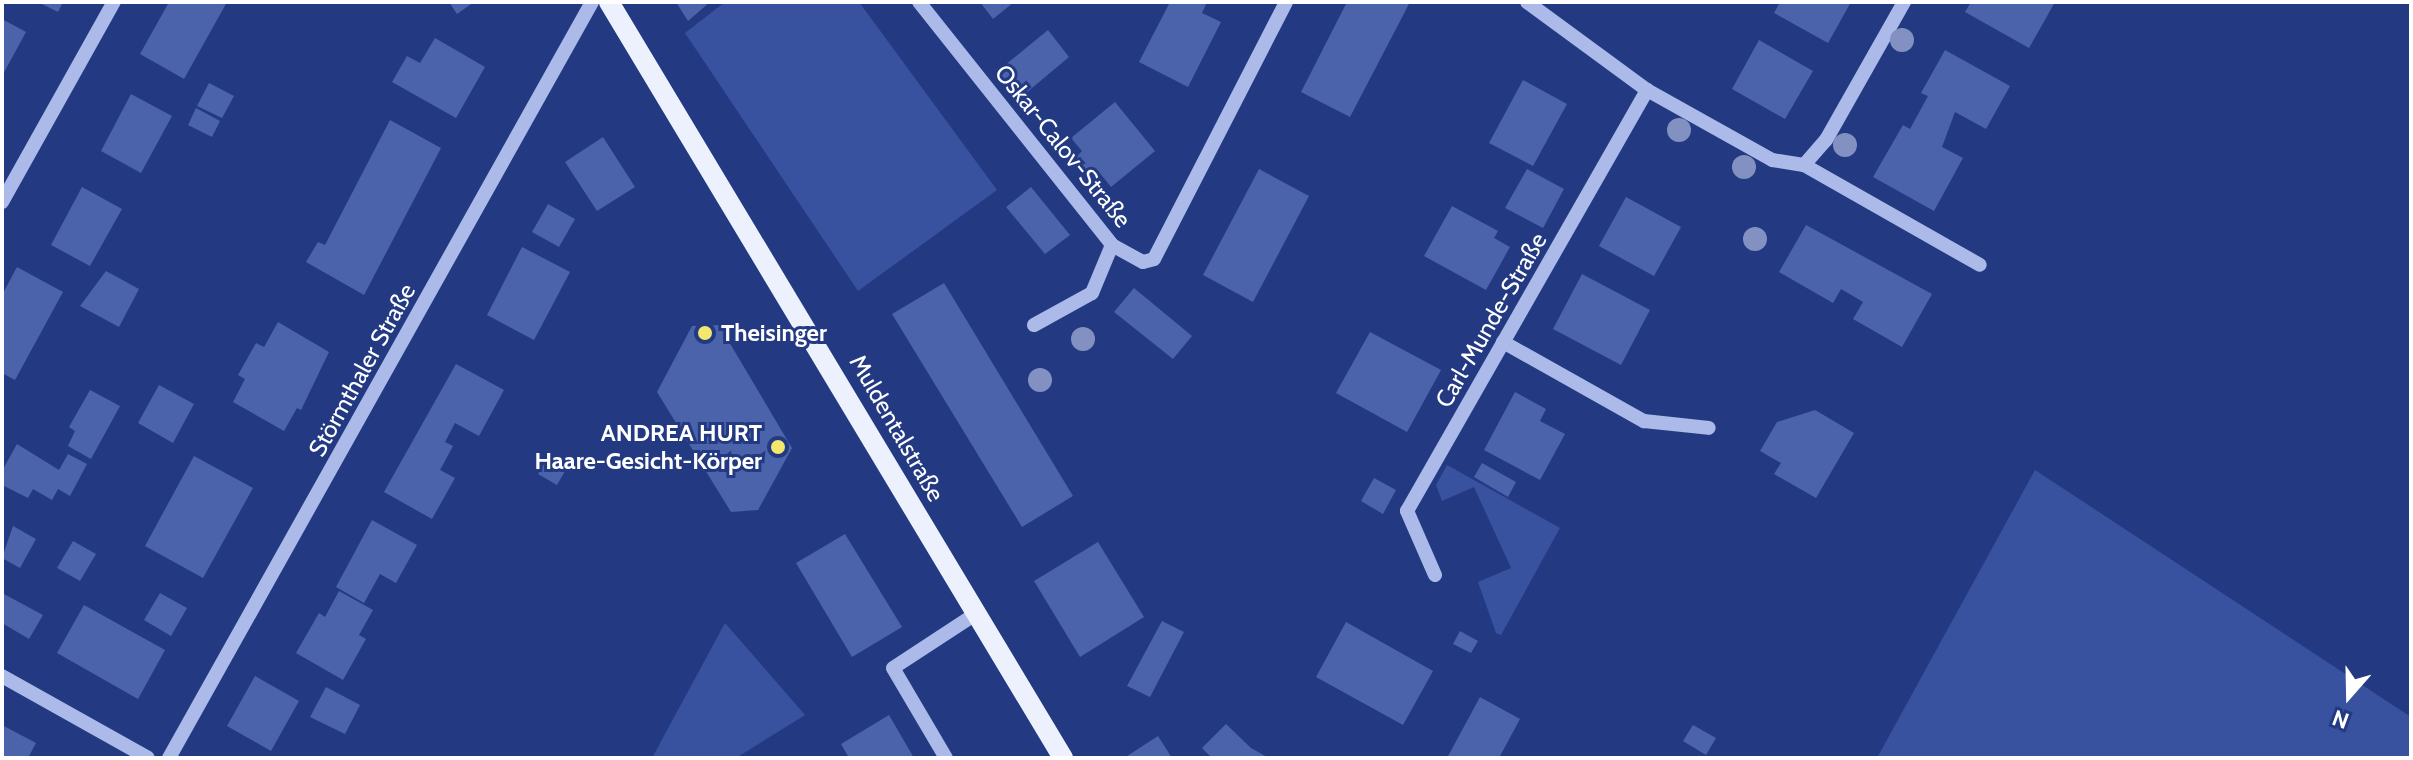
<!DOCTYPE html>
<html>
<head>
<meta charset="utf-8">
<style>
  body { margin:0 }
  #map { position:relative; width:2413px; height:760px; overflow:hidden; background:#233a83; font-family:Cabin,sans-serif }
  div>[style] { position:absolute }
  [style*='--x'] { left:calc(var(--x)*1px); top:calc(var(--y)*1px); width:calc(var(--w)*1px); rotate:calc(var(--a)*1deg) }
  .green>* { inset:0; background:#3852a0 }
  .building>* { inset:0; background:#4b63ab }
  .minor>* { height:14px; margin:-7px; padding:0 7px; transform-origin:7px; border-radius:7px; background:#abbae8 }
  .major>* { height:20px; margin:-10px; padding:0 10px; transform-origin:10px; border-radius:10px; background:#edf0fd }
  .trees>* { width:24px; height:24px; margin:-12px; border-radius:50%; background:#8291c2 }
  .dots>* { width:22px; height:22px; translate:-50% -50%; box-sizing:border-box; border:4px solid #233a83; border-radius:50% }
  span { translate:-50% -50%; white-space:nowrap; text-align:center; line-height:1.15; -webkit-text-stroke:6px #233a83; paint-order:stroke }
  .street-label { font-size:24px; color:#fff }
  .poi-label { font-size:24px; color:#fff; font-weight:700 }
  .left { translate:0 -50%; text-align:left }
  .right { translate:-100% -50%; text-align:right }
  .frame { position:absolute; inset:0; border:4px solid #fff; pointer-events:none }
  .north { position:absolute; left:2309px; top:656px; width:80px; height:80px; -webkit-text-stroke:6px #233a83; paint-order:stroke; rotate:200deg; font-size:22px; font-weight:700; line-height:32px; text-align:center; color:#fff }
  .north::after { content:''; display:block; margin:auto; width:28px; height:36px; background:#fff; clip-path:polygon(50% 0,100% 100%,50% 72%,0 100%) }
</style>
</head>
<body>
<div id="map">
  <div class="green">
    <div style="clip-path:polygon(725px 2px,859px 2px,997px 190px,858px 291px,685px 33px)"></div>
    <div style="clip-path:polygon(1447px 465px,1560px 528px,1501px 635px,1496px 633px,1478px 582px,1511px 568px,1474px 487px,1442px 501px,1436px 485px)"></div>
    <div style="clip-path:polygon(2035px 470px,2411px 717px,2411px 758px,1877px 758px)"></div>
    <div style="clip-path:polygon(725px 623px,805px 715px,736px 758px,652px 758px)"></div>
  </div>
  <div class="building">
    <div style="clip-path:polygon(38px 2px,63px 2px,58px 12px)"></div>
    <div style="clip-path:polygon(169px 2px,227px 2px,184px 79px,140px 54px)"></div>
    <div style="clip-path:polygon(449px 2px,474px 2px,457px 14px)"></div>
    <div style="clip-path:polygon(676px 2px,710px 2px,688px 21px)"></div>
    <div style="clip-path:polygon(980px 2px,1014px 2px,993px 19px)"></div>
    <div style="clip-path:polygon(1170px 2px,1207px 2px,1202px 13px,1221px 22px,1188px 87px,1139px 62px)"></div>
    <div style="clip-path:polygon(1347px 2px,1410px 2px,1350px 117px,1301px 92px)"></div>
    <div style="clip-path:polygon(1780px 2px,1851px 2px,1828px 43px,1774px 13px)"></div>
    <div style="clip-path:polygon(1971px 2px,2055px 2px,2029px 48px,1965px 12px)"></div>
    <div style="clip-path:polygon(2px 19px,26px 32px,2px 76px)"></div>
    <div style="clip-path:polygon(1048px 30px,1069px 57px,1020px 98px,998px 71px)"></div>
    <div style="clip-path:polygon(435px 38px,485px 67px,456px 118px,392px 82px,407px 56px,420px 63px)"></div>
    <div style="clip-path:polygon(1759px 40px,1813px 71px,1785px 119px,1732px 89px)"></div>
    <div style="clip-path:polygon(1945px 50px,2010px 86px,1986px 129px,1955px 112px,1942px 147px,1963px 158px,1934px 211px,1873px 177px,1903px 125px,1910px 129px,1928px 96px,1921px 93px)"></div>
    <div style="clip-path:polygon(1523px 80px,1567px 104px,1533px 166px,1489px 143px)"></div>
    <div style="clip-path:polygon(209px 83px,234px 96px,222px 118px,197px 106px)"></div>
    <div style="clip-path:polygon(131px 94px,172px 116px,141px 173px,101px 151px)"></div>
    <div style="clip-path:polygon(1115px 102px,1155px 151px,1111px 187px,1099px 172px,1092px 177px,1076px 157px,1082px 151px,1071px 138px)"></div>
    <div style="clip-path:polygon(196px 108px,220px 121px,212px 137px,188px 125px)"></div>
    <div style="clip-path:polygon(390px 120px,441px 148px,364px 295px,306px 262px,318px 242px,325px 245px)"></div>
    <div style="clip-path:polygon(603px 137px,635px 187px,597px 211px,565px 162px)"></div>
    <div style="clip-path:polygon(1259px 169px,1309px 196px,1253px 302px,1203px 275px)"></div>
    <div style="clip-path:polygon(1527px 169px,1564px 189px,1543px 228px,1505px 208px)"></div>
    <div style="clip-path:polygon(82px 187px,122px 209px,90px 266px,51px 245px)"></div>
    <div style="clip-path:polygon(1031px 187px,1070px 235px,1045px 254px,1006px 207px)"></div>
    <div style="clip-path:polygon(1626px 197px,1681px 227px,1654px 276px,1599px 246px)"></div>
    <div style="clip-path:polygon(548px 204px,575px 219px,559px 247px,532px 232px)"></div>
    <div style="clip-path:polygon(1452px 206px,1498px 231px,1494px 238px,1510px 247px,1486px 290px,1424px 256px)"></div>
    <div style="clip-path:polygon(1806px 225px,1932px 294px,1902px 347px,1853px 319px,1863px 302px,1841px 289px,1833px 303px,1779px 272px)"></div>
    <div style="clip-path:polygon(522px 247px,570px 272px,534px 340px,487px 315px)"></div>
    <div style="clip-path:polygon(17px 267px,63px 292px,15px 380px,2px 373px,2px 295px)"></div>
    <div style="clip-path:polygon(106px 271px,139px 289px,119px 327px,80px 306px)"></div>
    <div style="clip-path:polygon(1582px 274px,1650px 310px,1621px 365px,1553px 329px)"></div>
    <div style="clip-path:polygon(944px 283px,1073px 496px,1022px 527px,892px 314px)"></div>
    <div style="clip-path:polygon(1134px 288px,1192px 336px,1173px 359px,1114px 312px)"></div>
    <div style="clip-path:polygon(278px 322px,329px 352px,301px 410px,297px 408px,284px 431px,233px 402px,245px 379px,238px 375px,256px 343px,264px 347px)"></div>
    <div style="clip-path:polygon(719px 325px,792px 448px,758px 510px,731px 512px,657px 392px,692px 326px)"></div>
    <div style="clip-path:polygon(1370px 332px,1441px 370px,1407px 432px,1336px 393px)"></div>
    <div style="clip-path:polygon(456px 364px,504px 390px,479px 436px,455px 423px,445px 442px,453px 446px,440px 470px,455px 478px,432px 519px,384px 492px)"></div>
    <div style="clip-path:polygon(159px 385px,194px 404px,173px 443px,138px 423px)"></div>
    <div style="clip-path:polygon(90px 390px,120px 406px,91px 459px,68px 446px,75px 431px,69px 427px)"></div>
    <div style="clip-path:polygon(1515px 392px,1546px 409px,1540px 421px,1565px 434px,1540px 480px,1484px 450px)"></div>
    <div style="clip-path:polygon(1815px 410px,1854px 433px,1816px 498px,1774px 474px,1781px 463px,1760px 451px,1777px 422px)"></div>
    <div style="clip-path:polygon(17px 444px,59px 470px,68px 454px,87px 464px,70px 496px,58px 489px,52px 500px,33px 489px,28px 498px,2px 485px,2px 471px)"></div>
    <div style="clip-path:polygon(549px 455px,568px 466px,557px 485px,538px 474px)"></div>
    <div style="clip-path:polygon(194px 456px,253px 488px,203px 578px,145px 546px)"></div>
    <div style="clip-path:polygon(1482px 463px,1516px 482px,1508px 497px,1474px 477px)"></div>
    <div style="clip-path:polygon(1374px 478px,1396px 490px,1383px 514px,1361px 501px)"></div>
    <div style="clip-path:polygon(372px 520px,417px 545px,396px 583px,380px 574px,364px 603px,336px 587px)"></div>
    <div style="clip-path:polygon(13px 526px,36px 539px,20px 568px,2px 558px)"></div>
    <div style="clip-path:polygon(845px 534px,902px 627px,852px 657px,796px 563px)"></div>
    <div style="clip-path:polygon(73px 541px,96px 554px,80px 581px,57px 568px)"></div>
    <div style="clip-path:polygon(1098px 542px,1144px 617px,1080px 657px,1034px 581px)"></div>
    <div style="clip-path:polygon(339px 591px,373px 610px,359px 635px,366px 639px,343px 680px,296px 653px,319px 613px,325px 617px)"></div>
    <div style="clip-path:polygon(2px 593px,43px 615px,29px 639px,2px 623px)"></div>
    <div style="clip-path:polygon(160px 593px,187px 608px,171px 636px,144px 620px)"></div>
    <div style="clip-path:polygon(84px 605px,165px 650px,138px 699px,57px 653px)"></div>
    <div style="clip-path:polygon(1162px 621px,1184px 632px,1150px 697px,1127px 686px)"></div>
    <div style="clip-path:polygon(1346px 622px,1433px 671px,1403px 725px,1316px 677px)"></div>
    <div style="clip-path:polygon(1460px 631px,1478px 641px,1471px 653px,1453px 644px)"></div>
    <div style="clip-path:polygon(255px 676px,299px 701px,271px 751px,227px 726px)"></div>
    <div style="clip-path:polygon(326px 687px,360px 705px,345px 734px,310px 717px)"></div>
    <div style="clip-path:polygon(1480px 697px,1520px 719px,1499px 758px,1447px 758px)"></div>
    <div style="clip-path:polygon(889px 715px,914px 758px,849px 758px,841px 744px)"></div>
    <div style="clip-path:polygon(1226px 724px,1251px 748px,1269px 758px,1212px 758px,1202px 748px)"></div>
    <div style="clip-path:polygon(2px 725px,36px 743px,28px 758px,2px 758px)"></div>
    <div style="clip-path:polygon(1693px 725px,1716px 738px,1706px 755px,1683px 741px)"></div>
    <div style="clip-path:polygon(1158px 736px,1172px 758px,1124px 758px)"></div>
  </div>
  <div class="minor">
    <div style="--x:919;--y:2;--w:310;--a:51.5"></div>
    <div style="--x:1112;--y:245;--w:35;--a:29"></div>
    <div style="--x:1143;--y:262;--w:11;--a:-15"></div>
    <div style="--x:1154;--y:259;--w:289;--a:-62.8"></div>
    <div style="--x:1527;--y:2;--w:149;--a:36.3"></div>
    <div style="--x:1647;--y:90;--w:143;--a:29.2"></div>
    <div style="--x:1772;--y:160;--w:32;--a:9"></div>
    <div style="--x:1804;--y:165;--w:202;--a:29.6"></div>
    <div style="--x:1804;--y:165;--w:33;--a:-49"></div>
    <div style="--x:1826;--y:140;--w:159;--a:-60.5"></div>
    <div style="--x:2;--y:202;--w:229;--a:-60.8"></div>
    <div style="--x:1034;--y:325;--w:66;--a:-28.9"></div>
    <div style="--x:1092;--y:293;--w:52;--a:-67.4"></div>
    <div style="--x:1503;--y:342;--w:162;--a:29.3"></div>
    <div style="--x:1644;--y:421;--w:65;--a:6.1"></div>
    <div style="--x:1435;--y:575;--w:70;--a:-113.6"></div>
    <div style="--x:1407;--y:511;--w:485;--a:-60.3"></div>
    <div style="--x:2;--y:676;--w:167;--a:29.3"></div>
    <div style="--x:169;--y:758;--w:866;--a:-60.77"></div>
    <div style="--x:946;--y:758;--w:104;--a:-120.5"></div>
    <div style="--x:893;--y:668;--w:97;--a:-33.2"></div>
  </div>
  <div class="major">
    <div style="--x:609;--y:2;--w:882;--a:59.01"></div>
  </div>
  <div class="trees">
    <div style="left:1902px;top:40px"></div>
    <div style="left:1679px;top:130px"></div>
    <div style="left:1845px;top:145px"></div>
    <div style="left:1744px;top:167px"></div>
    <div style="left:1755px;top:239px"></div>
    <div style="left:1083px;top:339px"></div>
    <div style="left:1040px;top:380px"></div>
  </div>
  <div class="dots">
    <div style="left:705px;top:333px;background:#f3e76e"></div>
    <div style="left:778px;top:447px;background:#f3e76e"></div>
  </div>
  <div class="street-label">
    <span style="left:1063px;top:146px;rotate:51deg">Oskar-Calov-Straße</span>
    <span style="left:1491px;top:320px;rotate:-60deg">Carl-Munde-Straße</span>
    <span style="left:362px;top:370px;rotate:-61deg">Störmthaler Straße</span>
    <span style="left:897px;top:428px;rotate:60deg">Muldentalstraße</span>
  </div>
  <div class="poi-label">
    <span class="left" style="left:721px;top:333px">Theisinger</span>
    <span class="right" style="left:762px;top:447px">ANDREA HURT<br>Haare-Gesicht-Körper</span>
  </div>
  <div class="frame"></div>
  <div class="north">N</div>
</div>
</body>
</html>
